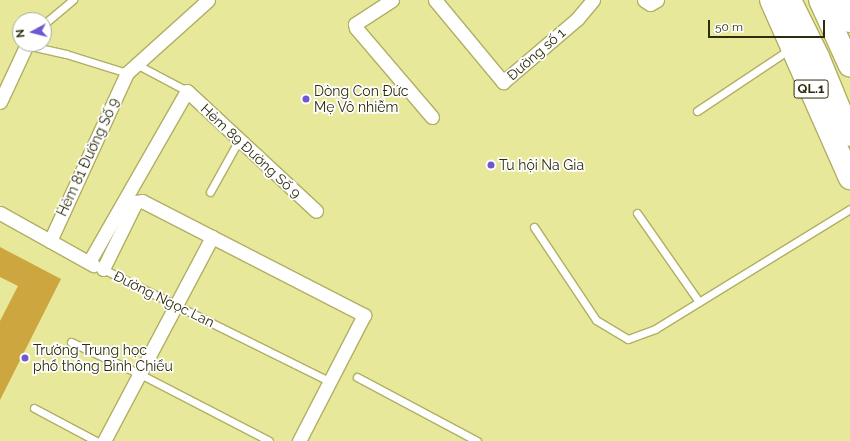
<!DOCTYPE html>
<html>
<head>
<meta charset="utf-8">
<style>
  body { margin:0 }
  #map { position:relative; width:850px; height:441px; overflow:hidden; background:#e8e89a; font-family:Raleway,sans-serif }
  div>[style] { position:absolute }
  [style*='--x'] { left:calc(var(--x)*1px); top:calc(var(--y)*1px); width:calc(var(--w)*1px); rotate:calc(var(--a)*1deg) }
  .building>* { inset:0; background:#cda63f }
  .roads { filter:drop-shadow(1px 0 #b0af63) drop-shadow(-1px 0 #b0af63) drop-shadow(0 1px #b0af63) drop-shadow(0 -1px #b0af63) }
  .service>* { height:7px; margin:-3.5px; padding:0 3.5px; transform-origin:3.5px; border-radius:3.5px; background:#fff }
  .minor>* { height:13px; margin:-6.5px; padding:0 6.5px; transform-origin:6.5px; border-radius:6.5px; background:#fff }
  .trunk>* { height:22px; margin:-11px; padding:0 11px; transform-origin:11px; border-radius:11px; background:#fff }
  .dots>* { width:11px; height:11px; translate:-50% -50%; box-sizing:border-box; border:2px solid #fff; border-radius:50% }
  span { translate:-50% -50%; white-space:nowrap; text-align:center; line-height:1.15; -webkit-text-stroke:3.5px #fff; paint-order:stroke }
  .shield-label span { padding:1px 3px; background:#fff; border:1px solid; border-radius:3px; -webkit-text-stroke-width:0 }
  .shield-label { font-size:13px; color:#2d2c0c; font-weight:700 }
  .street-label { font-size:14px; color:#2d2c0c }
  .poi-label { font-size:14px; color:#2d2c0c }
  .left { translate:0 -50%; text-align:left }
  .north { position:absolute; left:12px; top:12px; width:40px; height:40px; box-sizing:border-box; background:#fff; border:1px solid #abab9e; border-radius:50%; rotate:263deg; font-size:11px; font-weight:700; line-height:16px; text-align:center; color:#2d2c0c }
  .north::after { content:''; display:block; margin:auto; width:14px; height:18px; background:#6f57d1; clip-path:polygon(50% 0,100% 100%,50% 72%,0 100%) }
  .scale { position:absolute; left:708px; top:20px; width:117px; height:18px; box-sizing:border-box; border:2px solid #2d2c0c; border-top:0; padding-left:5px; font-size:12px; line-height:14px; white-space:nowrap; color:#2d2c0c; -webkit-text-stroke:3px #fff; paint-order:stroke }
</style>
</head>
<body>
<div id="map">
  <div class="building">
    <div style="clip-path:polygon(0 247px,61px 279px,0 400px,0 321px,18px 286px,0 277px)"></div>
  </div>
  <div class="roads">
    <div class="service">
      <div style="--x:44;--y:24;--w:38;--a:-40"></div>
      <div style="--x:26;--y:45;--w:41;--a:12.7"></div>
      <div style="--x:66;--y:54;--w:64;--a:17.3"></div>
      <div style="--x:136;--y:64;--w:58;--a:27.9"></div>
      <div style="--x:697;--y:111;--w:112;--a:-33.7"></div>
      <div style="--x:210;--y:192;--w:60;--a:-60.9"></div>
      <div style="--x:637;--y:213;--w:108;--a:55.1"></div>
      <div style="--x:534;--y:227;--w:112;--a:56.3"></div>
      <div style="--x:596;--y:320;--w:37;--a:31"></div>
      <div style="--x:628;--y:339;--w:29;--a:-20"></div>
      <div style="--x:655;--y:329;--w:229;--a:-31.6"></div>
      <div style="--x:101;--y:268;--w:254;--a:26.4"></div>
      <div style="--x:71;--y:342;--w:76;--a:24.9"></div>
      <div style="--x:140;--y:374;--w:145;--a:27.4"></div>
      <div style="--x:357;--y:377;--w:136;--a:28.1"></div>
      <div style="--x:34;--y:408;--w:70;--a:28"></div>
    </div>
    <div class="minor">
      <div style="--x:392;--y:0;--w:44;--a:147"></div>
      <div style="--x:355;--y:24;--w:4;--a:76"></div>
      <div style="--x:356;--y:28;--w:117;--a:49.5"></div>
      <div style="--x:435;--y:0;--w:107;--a:50.3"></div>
      <div style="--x:503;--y:82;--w:97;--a:-40.4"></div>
      <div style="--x:577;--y:19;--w:25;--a:-50"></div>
      <div style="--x:644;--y:0;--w:7;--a:34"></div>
      <div style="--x:650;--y:4;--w:8;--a:-30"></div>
      <div style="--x:0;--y:102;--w:64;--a:-65"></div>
      <div style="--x:0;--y:213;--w:107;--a:29.2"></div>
      <div style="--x:50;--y:241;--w:185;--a:-65.4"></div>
      <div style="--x:127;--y:73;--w:109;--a:-42"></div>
      <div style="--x:89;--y:262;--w:197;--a:-60.2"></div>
      <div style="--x:187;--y:91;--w:176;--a:42.9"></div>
      <div style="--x:103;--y:269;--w:75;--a:-63.8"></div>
      <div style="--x:136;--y:202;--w:6;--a:-9"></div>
      <div style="--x:142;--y:201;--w:250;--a:27.2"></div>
      <div style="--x:364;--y:315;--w:142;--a:117.3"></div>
      <div style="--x:104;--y:441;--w:231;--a:-62.1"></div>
    </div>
    <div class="trunk">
      <div style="--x:771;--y:0;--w:195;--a:66.1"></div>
      <div style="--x:790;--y:0;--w:64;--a:63.8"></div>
      <div style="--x:818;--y:57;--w:84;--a:67.7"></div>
      <div style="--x:820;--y:0;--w:72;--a:65.6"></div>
      <div style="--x:840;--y:0;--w:23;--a:65"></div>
    </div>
  </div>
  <div class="dots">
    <div style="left:306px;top:99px;background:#6f57d1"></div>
    <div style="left:491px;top:165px;background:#6f57d1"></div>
    <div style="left:25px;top:358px;background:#6f57d1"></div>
  </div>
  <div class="shield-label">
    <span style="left:811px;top:89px">QL.1</span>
  </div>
  <div class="street-label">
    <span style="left:536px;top:54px;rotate:-41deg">Đường số 1</span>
    <span style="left:251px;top:151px;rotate:43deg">Hẻm 89 Đường Số 9</span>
    <span style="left:88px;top:157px;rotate:-65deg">Hẻm 81 Đường Số 9</span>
    <span style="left:164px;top:299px;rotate:26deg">Đường Ngọc Lan</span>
  </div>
  <div class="poi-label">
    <span class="left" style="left:314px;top:99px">Dòng Con Đức<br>Mẹ Vô nhiễm</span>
    <span class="left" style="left:499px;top:165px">Tu hội Na Gia</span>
    <span class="left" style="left:33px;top:358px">Trường Trung học<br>phổ thông Bình Chiểu</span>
  </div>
  <div class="north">N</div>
  <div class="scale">50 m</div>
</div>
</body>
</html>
